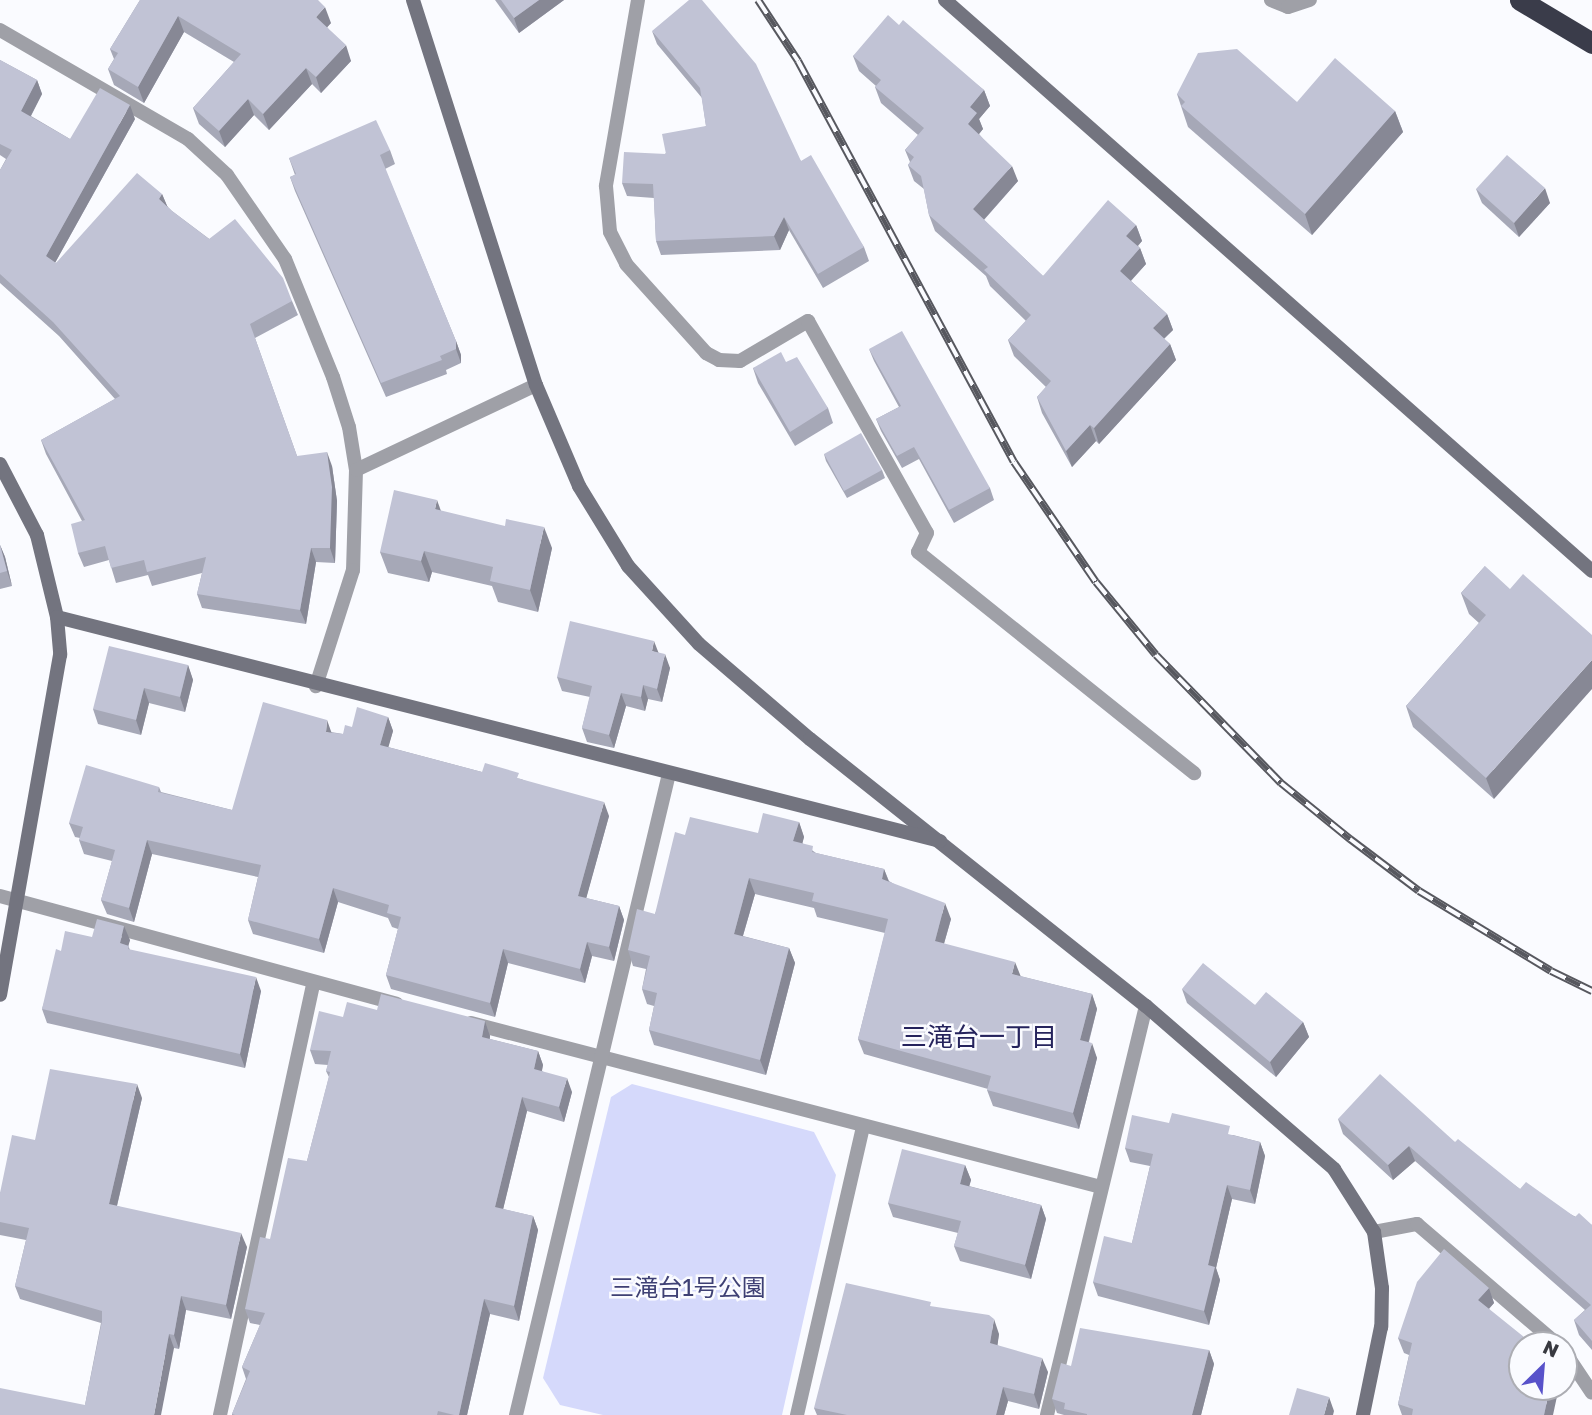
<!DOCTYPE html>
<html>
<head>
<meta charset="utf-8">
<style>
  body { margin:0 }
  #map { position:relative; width:1592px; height:1415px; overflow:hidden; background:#fafbff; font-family:"Golos Text","Noto Sans JP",sans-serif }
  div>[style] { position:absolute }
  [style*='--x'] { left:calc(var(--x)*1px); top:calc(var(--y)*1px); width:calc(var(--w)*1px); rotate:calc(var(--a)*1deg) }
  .green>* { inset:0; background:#d5d9fb }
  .street>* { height:14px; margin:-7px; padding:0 7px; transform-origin:7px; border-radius:7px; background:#9fa0a7 }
  .secondary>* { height:14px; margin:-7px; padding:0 7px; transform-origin:7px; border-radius:7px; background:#73747f }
  .highway>* { height:21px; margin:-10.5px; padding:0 10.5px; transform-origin:10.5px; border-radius:10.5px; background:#3a3c4a }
  .rail>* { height:8px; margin-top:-4px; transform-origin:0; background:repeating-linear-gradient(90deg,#fafbff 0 16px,#57585f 0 32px); box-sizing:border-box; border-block:2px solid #57585f }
  .wall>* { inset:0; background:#a6a8b7 }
  .shaded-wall>* { inset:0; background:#878895 }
  .building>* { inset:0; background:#c1c3d5 }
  span { translate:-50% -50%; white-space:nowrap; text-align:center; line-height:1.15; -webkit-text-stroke:5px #fafbff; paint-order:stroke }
  .park-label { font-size:24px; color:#3e4074 }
  .neighbourhood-label { font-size:26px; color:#25235c }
  .north { position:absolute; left:1508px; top:1331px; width:70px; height:70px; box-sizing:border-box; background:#fafbff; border:2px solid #acadb3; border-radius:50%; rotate:25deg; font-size:19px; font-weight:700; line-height:28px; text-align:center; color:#383940 }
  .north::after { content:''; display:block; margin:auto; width:24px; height:32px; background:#5852ca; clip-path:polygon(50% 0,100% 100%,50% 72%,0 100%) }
</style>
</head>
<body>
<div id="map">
  <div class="green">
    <div style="clip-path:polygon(632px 1084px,814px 1132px,836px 1175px,782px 1415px,603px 1415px,560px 1405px,543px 1378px,611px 1097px)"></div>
  </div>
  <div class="street">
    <div style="--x:638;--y:0;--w:189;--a:99.8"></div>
    <div style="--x:606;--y:186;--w:46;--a:85"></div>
    <div style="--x:610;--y:232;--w:36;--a:63"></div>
    <div style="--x:626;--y:264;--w:120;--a:48"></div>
    <div style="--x:706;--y:353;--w:15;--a:28"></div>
    <div style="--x:719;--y:360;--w:21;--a:3"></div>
    <div style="--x:740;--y:361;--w:79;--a:-30.5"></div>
    <div style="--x:808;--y:321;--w:243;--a:60.7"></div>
    <div style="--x:927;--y:533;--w:21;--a:115"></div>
    <div style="--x:918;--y:552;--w:354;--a:38.7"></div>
    <div style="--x:1271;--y:0;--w:18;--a:22"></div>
    <div style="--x:1288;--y:7;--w:23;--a:-18"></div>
    <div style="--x:0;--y:30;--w:217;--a:30.1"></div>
    <div style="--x:188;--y:139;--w:53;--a:42.7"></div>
    <div style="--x:227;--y:175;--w:102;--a:55.4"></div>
    <div style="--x:285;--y:259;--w:127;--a:67.9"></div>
    <div style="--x:333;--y:377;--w:52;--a:72.3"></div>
    <div style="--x:349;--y:427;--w:44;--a:80.8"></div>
    <div style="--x:356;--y:470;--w:100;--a:91.7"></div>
    <div style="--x:353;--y:570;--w:122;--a:107.7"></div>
    <div style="--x:356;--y:470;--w:199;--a:-25.3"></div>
    <div style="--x:0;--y:896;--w:411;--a:15.2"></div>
    <div style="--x:471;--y:1023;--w:651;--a:14.59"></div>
    <div style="--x:1374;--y:1232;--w:44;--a:-10.5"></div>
    <div style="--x:1417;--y:1224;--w:186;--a:40.6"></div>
    <div style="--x:1564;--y:1351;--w:50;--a:56.3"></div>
    <div style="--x:220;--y:1415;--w:443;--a:-77.8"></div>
    <div style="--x:516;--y:1415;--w:659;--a:-76.58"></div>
    <div style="--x:797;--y:1415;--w:296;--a:-77.1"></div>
    <div style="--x:1047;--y:1415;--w:421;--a:-76.4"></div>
  </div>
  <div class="secondary">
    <div style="--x:413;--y:0;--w:404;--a:72.3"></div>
    <div style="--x:536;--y:385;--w:110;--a:66.9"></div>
    <div style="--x:579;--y:486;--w:94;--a:58.5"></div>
    <div style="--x:628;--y:566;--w:105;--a:47.7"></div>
    <div style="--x:699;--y:644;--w:146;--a:40.6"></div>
    <div style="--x:810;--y:739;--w:429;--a:38.5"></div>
    <div style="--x:1146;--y:1006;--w:249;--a:40.9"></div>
    <div style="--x:1334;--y:1169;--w:75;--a:57.6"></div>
    <div style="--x:1374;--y:1232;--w:57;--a:81.9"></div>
    <div style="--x:1382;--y:1288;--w:39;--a:91"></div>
    <div style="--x:1381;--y:1327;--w:90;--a:101.6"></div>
    <div style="--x:945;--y:0;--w:863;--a:41.43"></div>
    <div style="--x:0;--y:464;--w:80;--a:62.5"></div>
    <div style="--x:37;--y:535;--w:84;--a:76.3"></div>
    <div style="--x:57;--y:617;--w:38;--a:85"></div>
    <div style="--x:60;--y:655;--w:345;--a:100"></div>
    <div style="--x:57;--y:617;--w:911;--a:14.23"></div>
  </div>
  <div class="highway">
    <div style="--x:1520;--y:0;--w:84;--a:30.8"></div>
  </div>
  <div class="rail">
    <div style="--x:758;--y:0;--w:73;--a:56.7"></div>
    <div style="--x:798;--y:61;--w:455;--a:61.7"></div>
    <div style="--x:1014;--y:462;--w:145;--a:55.7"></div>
    <div style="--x:1096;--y:582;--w:94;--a:50.6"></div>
    <div style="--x:1156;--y:655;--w:179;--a:45.7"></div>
    <div style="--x:1281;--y:783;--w:89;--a:39.1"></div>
    <div style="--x:1350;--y:839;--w:86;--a:37"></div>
    <div style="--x:1419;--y:891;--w:154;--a:31.2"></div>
    <div style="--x:1551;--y:971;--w:46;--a:26"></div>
  </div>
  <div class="wall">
    <div style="clip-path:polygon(140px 0,331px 23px,327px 27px,351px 61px,321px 93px,312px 84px,269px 130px,254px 115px,225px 147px,199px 124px,193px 108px,234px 62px,184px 32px,144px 103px,114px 85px,108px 69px,114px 59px,110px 49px)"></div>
    <div style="clip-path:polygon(495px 0,564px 0,519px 33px)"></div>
    <div style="clip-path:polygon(899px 25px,984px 90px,990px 106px,979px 119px,983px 129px,979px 134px,1018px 181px,984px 220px,1043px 276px,1136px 225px,1142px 241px,1138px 246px,1140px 248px,1146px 264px,1131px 281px,1167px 314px,1173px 330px,1164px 339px,1170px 344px,1176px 360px,1099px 444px,1096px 441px,1072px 467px,1042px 413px,1037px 397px,1046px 387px,1014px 356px,1008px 340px,1026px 321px,990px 286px,986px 276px,935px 231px,929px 215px,924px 189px,914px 181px,908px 165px,910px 162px,905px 150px,918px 135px,881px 103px,875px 87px,876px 86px,859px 71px,853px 56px)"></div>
    <div style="clip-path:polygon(652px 31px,801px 161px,864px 247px,869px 261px,823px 288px,789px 230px,780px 250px,661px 255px,656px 241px,654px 198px,627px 196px,622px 183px,706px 126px,702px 98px,657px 44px)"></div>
    <div style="clip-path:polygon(0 60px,37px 80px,42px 94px,31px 116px,70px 139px,135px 119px,55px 263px,56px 263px,162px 194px,167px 206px,172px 211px,292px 301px,298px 315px,255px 338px,297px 456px,332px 466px,337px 501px,335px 563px,316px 562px,306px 624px,202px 608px,197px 594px,202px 573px,152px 586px,148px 575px,116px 583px,109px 560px,84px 567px,78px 553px,82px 521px,46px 454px,41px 440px,115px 399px,59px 336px,0 283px,0 170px,6px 159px,0 155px)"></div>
    <div style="clip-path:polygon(1177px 94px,1297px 102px,1395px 111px,1403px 132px,1312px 235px,1188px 127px)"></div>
    <div style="clip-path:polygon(390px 150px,395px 164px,385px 169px,456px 341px,461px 355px,461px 363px,446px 370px,447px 374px,386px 397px,295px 191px,290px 177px,295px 175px,289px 158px)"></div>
    <div style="clip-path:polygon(1476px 189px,1550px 203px,1519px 237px,1482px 203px)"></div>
    <div style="clip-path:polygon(869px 349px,990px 488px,994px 500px,954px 523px,919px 459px,902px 468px,881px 431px,876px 419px,899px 407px,874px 361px)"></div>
    <div style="clip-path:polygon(786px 362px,828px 408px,833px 423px,795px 446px,758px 383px,753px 368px)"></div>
    <div style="clip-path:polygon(824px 454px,882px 470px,885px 478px,847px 498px,826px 461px)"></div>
    <div style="clip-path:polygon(441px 511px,552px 548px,538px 612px,498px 602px,492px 586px,432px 572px,429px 582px,388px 573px,380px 552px)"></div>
    <div style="clip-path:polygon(0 545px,5px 557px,12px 586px,0 589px)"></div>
    <div style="clip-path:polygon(1485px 566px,1494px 799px,1413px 727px,1406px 706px,1479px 623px,1469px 614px,1461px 593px)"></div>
    <div style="clip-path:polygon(658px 653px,670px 668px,662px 702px,648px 699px,645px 711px,626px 706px,614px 748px,587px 742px,582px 728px,590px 697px,562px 691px,557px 677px)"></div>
    <div style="clip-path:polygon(188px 665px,193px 680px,185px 712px,149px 703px,141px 735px,98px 724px,93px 709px)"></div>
    <div style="clip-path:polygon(388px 717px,393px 731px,388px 747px,482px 772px,521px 779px,609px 816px,586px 898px,619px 906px,624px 920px,614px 961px,592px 956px,585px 983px,508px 963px,495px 1017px,391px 989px,386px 975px,398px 929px,392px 927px,388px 918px,338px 902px,324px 953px,253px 934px,248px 920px,258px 877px,152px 854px,134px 922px,107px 914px,101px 900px,112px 861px,84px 854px,79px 840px,80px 838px,75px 837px,69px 823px,159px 787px,161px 792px,232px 810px,331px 732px,343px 734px,352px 727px)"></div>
    <div style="clip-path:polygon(799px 822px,804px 837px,802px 843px,816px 853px,884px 869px,889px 881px,951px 919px,944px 944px,1020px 976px,1092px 994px,1097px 1009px,1089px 1042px,1097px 1058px,1079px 1129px,993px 1106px,987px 1090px,988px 1089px,864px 1054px,858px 1039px,885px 933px,817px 917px,814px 908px,755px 894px,743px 936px,789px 948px,795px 963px,766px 1075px,654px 1045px,649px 1030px,654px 1006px,647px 1004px,642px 989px,646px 969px,633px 966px,628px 950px,655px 914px,685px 835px,758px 833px)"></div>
    <div style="clip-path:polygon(92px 937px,130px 940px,128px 945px,130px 950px,261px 991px,245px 1068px,47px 1023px,42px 1009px,61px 951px)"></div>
    <div style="clip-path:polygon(1182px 989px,1255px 1005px,1303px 1022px,1309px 1037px,1276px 1077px,1187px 1003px)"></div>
    <div style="clip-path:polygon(377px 1010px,485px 1021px,490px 1036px,490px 1039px,538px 1051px,543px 1065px,542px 1071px,572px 1092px,564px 1122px,527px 1111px,503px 1209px,533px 1216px,538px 1230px,519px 1321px,490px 1314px,467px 1415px,232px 1415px,232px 1414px,246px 1379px,242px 1367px,260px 1325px,250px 1323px,245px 1309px,307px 1161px,329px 1077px,326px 1071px,328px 1065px,315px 1064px,310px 1050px,343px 1017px)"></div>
    <div style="clip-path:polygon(142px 1098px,117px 1206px,247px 1247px,231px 1319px,186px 1310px,179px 1349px,174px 1348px,85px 1405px,101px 1323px,20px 1299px,15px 1286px,26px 1240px,0 1235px,0 1193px,35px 1140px)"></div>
    <div style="clip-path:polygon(1338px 1119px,1455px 1142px,1520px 1189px,1592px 1225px,1592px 1350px,1579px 1335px,1574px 1320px,1585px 1310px,1415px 1161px,1393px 1180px,1343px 1134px)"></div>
    <div style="clip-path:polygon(1233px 1135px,1260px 1142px,1265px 1156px,1255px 1204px,1232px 1199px,1216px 1268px,1220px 1280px,1209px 1325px,1098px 1296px,1093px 1282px,1132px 1243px,1150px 1166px,1130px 1162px,1125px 1148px)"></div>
    <div style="clip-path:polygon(965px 1165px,971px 1180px,969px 1186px,1041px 1205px,1046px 1219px,1031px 1279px,960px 1261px,954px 1246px,958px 1233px,893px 1217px,888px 1203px)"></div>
    <div style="clip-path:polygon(1489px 1288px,1494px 1303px,1489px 1309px,1553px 1415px,1402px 1415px,1398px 1404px,1409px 1355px,1404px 1353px,1398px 1338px)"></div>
    <div style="clip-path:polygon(933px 1307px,999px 1334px,997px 1345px,1048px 1372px,1039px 1409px,1008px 1401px,1004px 1415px,817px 1415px,814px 1408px)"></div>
    <div style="clip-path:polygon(1209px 1350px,1214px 1364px,1201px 1415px,1064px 1415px,1057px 1413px,1052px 1399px,1071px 1366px)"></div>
  </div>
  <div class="shaded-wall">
    <div style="clip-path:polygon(539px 0,564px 0,519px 33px,514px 18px)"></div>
    <div style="clip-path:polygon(325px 7px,331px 23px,322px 33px,316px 17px)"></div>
    <div style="clip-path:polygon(178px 16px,184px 32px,144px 103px,138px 87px)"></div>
    <div style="clip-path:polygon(346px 45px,351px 61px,321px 93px,316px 77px)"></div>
    <div style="clip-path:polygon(306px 68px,312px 84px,269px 130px,263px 114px)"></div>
    <div style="clip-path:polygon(37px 80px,42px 94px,26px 125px,21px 111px)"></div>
    <div style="clip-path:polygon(984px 90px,990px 106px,979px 119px,983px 129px,974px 140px,968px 124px,970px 107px)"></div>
    <div style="clip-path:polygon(248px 99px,254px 115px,225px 147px,219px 131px)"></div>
    <div style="clip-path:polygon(130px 105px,135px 119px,51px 270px,46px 256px)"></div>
    <div style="clip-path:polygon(1395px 111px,1403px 132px,1312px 235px,1305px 214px)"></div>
    <div style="clip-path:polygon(1012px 166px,1018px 181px,979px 225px,973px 209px)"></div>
    <div style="clip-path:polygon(1545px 188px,1550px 203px,1519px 237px,1514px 223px)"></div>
    <div style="clip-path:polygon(162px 194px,168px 208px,159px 199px)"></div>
    <div style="clip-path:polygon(784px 217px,789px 230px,780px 250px,774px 236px)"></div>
    <div style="clip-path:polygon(1136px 225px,1142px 241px,1132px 252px,1126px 236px)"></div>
    <div style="clip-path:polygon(1140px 248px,1146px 264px,1125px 287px,1120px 271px)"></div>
    <div style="clip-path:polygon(1167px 314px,1173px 330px,1158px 344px,1153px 328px)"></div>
    <div style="clip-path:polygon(456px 341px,461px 355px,461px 363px,456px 349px)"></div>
    <div style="clip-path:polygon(1170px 344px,1176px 360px,1099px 444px,1094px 428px)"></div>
    <div style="clip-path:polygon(1090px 425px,1096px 441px,1072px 467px,1066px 451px)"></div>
    <div style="clip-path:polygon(327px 452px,332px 466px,337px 501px,335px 563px,330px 548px)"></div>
    <div style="clip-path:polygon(437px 500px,445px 522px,435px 509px)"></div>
    <div style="clip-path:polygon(544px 527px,552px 548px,538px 612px,530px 590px)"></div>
    <div style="clip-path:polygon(0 545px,5px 557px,12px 586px,7px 571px)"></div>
    <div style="clip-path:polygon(311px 548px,316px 562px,306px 624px,300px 610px)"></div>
    <div style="clip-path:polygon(424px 551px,432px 572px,429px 582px,421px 561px)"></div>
    <div style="clip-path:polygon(654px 641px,659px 654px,652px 651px)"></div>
    <div style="clip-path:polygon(665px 654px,670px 668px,662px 702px,657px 689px)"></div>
    <div style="clip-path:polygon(1592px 660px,1592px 689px,1494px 799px,1486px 778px)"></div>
    <div style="clip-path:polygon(188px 665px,193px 680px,185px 712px,180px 697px)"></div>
    <div style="clip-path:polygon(643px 685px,648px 699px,645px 711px,641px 697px)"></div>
    <div style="clip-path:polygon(144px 688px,149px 703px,141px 735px,136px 720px)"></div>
    <div style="clip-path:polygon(621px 693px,626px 706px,614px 748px,609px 735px)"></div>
    <div style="clip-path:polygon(388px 717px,393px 731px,385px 759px,380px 745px)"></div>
    <div style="clip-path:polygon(327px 720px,332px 734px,326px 732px)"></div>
    <div style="clip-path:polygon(604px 802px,609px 816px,583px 910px,578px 896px)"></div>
    <div style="clip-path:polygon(799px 822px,804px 837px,799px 857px,793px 841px)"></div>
    <div style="clip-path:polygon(147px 840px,152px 854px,134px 922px,129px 908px)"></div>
    <div style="clip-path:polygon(884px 869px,890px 885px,882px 879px)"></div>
    <div style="clip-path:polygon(749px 878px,755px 894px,739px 949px,734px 934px)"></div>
    <div style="clip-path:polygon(333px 888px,338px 902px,324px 953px,319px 939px)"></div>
    <div style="clip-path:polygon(945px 903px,951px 919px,940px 957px,935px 941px)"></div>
    <div style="clip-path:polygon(619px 906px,624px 920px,614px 961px,609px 947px)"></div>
    <div style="clip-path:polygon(124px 926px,130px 940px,125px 958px,120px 943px)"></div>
    <div style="clip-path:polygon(587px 942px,592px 956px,585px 983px,580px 969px)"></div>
    <div style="clip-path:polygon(789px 948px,795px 963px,766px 1075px,760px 1060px)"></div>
    <div style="clip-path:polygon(503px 949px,508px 963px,495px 1017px,490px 1003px)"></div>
    <div style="clip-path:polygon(1015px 962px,1021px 977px,1012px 974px)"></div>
    <div style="clip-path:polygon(256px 977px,261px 991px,245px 1068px,240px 1054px)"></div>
    <div style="clip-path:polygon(1092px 994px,1097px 1009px,1085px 1055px,1080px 1040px)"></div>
    <div style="clip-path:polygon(485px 1021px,490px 1036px,487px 1051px,482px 1037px)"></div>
    <div style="clip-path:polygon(1303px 1022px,1309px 1037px,1276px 1077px,1270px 1062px)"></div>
    <div style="clip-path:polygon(1092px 1043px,1097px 1058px,1079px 1129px,1073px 1113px)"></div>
    <div style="clip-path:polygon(538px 1051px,543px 1065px,539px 1083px,534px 1069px)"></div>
    <div style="clip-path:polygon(567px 1078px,572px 1092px,564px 1122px,559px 1107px)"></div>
    <div style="clip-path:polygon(137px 1084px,142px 1098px,114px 1218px,109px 1204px)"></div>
    <div style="clip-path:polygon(522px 1097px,527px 1111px,500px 1222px,495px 1207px)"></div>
    <div style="clip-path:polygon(1260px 1142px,1265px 1156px,1255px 1204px,1250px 1190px)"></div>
    <div style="clip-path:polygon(1409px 1146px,1415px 1161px,1393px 1180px,1388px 1165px)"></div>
    <div style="clip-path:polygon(965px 1165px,971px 1180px,966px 1198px,960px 1184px)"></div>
    <div style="clip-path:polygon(1227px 1185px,1232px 1199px,1216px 1268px,1220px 1280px,1209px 1325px,1204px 1311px,1208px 1265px)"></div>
    <div style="clip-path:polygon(1041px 1205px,1046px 1219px,1031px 1279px,1025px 1265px)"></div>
    <div style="clip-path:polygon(533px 1216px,538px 1230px,519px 1321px,514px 1306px)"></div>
    <div style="clip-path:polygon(241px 1233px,247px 1247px,231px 1319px,226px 1305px)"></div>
    <div style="clip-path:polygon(1489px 1288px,1494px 1303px,1483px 1315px,1478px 1300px)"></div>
    <div style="clip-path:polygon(181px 1296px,186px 1310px,179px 1349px,174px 1335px)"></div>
    <div style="clip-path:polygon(484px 1299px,490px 1314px,467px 1415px,459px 1415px)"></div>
    <div style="clip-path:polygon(994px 1319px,999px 1334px,996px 1357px,990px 1343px)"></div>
    <div style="clip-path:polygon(169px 1334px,174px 1348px,161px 1415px,154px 1415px)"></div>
    <div style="clip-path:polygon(1209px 1350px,1214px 1364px,1201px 1415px,1192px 1415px)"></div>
    <div style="clip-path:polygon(1042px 1358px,1048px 1372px,1039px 1409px,1034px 1394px)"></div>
    <div style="clip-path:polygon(1003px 1387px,1008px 1401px,1004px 1415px,996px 1415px)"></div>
    <div style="clip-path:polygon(1550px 1387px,1559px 1387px,1553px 1415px,1544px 1415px)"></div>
    <div style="clip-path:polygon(1329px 1397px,1334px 1411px,1333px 1415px,1324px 1415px)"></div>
  </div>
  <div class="building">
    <div style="clip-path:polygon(140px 0,318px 0,325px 7px,316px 17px,346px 45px,316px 77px,306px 68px,263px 114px,248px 99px,219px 131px,193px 108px,241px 54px,178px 16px,138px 87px,108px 69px,118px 53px,110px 49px)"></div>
    <div style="clip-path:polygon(501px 0,539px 0,514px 18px)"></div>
    <div style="clip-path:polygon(689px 0,702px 0,756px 64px,801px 161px,811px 155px,864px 247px,818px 274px,784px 217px,774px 236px,656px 241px,653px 184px,622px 183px,624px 152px,666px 154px,662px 134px,706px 126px,700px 88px,652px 31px)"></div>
    <div style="clip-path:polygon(888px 15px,899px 25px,903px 20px,984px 90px,970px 107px,977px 113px,968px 124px,1012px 166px,973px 209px,1043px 276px,1108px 200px,1136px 225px,1126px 236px,1140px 248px,1120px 271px,1167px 314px,1153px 328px,1170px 344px,1094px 428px,1090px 425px,1066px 451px,1037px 397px,1051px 381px,1008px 340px,1031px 315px,984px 270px,988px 267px,929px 215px,921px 176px,908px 165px,914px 157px,905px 150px,924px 128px,875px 87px,881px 80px,853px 56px)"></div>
    <div style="clip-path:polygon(1237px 49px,1297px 102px,1335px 58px,1395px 111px,1305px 214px,1181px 106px,1185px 102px,1177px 94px,1198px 53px)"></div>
    <div style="clip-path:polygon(0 60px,37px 80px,21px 111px,70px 139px,100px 88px,130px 105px,46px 256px,56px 263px,137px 173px,162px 194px,159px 199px,172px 211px,209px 239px,235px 219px,283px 278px,292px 301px,250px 324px,297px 456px,327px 452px,332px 487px,330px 548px,311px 548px,300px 610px,197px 594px,206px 557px,147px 572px,144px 560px,111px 568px,105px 546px,78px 553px,71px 524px,85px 520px,41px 440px,120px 396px,53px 322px,0 274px,0 170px,12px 150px,0 144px)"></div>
    <div style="clip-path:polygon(376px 120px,390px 150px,380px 155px,456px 341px,456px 349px,440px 356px,442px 360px,381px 383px,290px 177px,296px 174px,289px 158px)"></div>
    <div style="clip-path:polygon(1507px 155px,1545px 188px,1514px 223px,1476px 189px)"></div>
    <div style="clip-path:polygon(902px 331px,990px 488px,949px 510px,914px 447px,897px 456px,876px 419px,901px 406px,869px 349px)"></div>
    <div style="clip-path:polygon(781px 352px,786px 362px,797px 357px,828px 408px,790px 432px,753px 368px)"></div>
    <div style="clip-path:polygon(861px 433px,882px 470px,844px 491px,824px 454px)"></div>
    <div style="clip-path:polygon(394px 490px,437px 500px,435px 509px,505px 526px,506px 519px,544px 527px,530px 590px,490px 581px,493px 567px,424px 551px,421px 561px,380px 552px)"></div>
    <div style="clip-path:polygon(0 545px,7px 571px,0 573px)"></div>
    <div style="clip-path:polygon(1485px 566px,1510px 589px,1523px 574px,1592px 635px,1592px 660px,1486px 778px,1406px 706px,1486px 615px,1461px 593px)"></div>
    <div style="clip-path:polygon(570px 621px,654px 641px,652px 651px,665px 654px,657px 689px,643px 685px,641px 697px,621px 693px,609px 735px,582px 728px,592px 686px,557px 677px)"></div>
    <div style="clip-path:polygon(109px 646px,188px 665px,180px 697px,144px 688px,136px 720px,93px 709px)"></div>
    <div style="clip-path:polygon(263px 702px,327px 720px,326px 732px,343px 734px,345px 725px,352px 727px,357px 707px,388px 717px,380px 745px,482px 772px,485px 763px,519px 773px,517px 778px,604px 802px,578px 896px,619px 906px,609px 947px,587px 942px,580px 969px,503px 949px,490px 1003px,386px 975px,401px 917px,387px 913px,389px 905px,333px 888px,319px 939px,248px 920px,261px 865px,147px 840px,129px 908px,101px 900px,115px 850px,79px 840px,83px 827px,69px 823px,86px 765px,159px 787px,158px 792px,232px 810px)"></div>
    <div style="clip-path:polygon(763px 813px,799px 822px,793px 841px,813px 846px,812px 852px,884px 869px,882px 879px,945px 903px,935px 941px,1015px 962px,1012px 974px,1092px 994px,1080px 1040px,1092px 1043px,1073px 1113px,987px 1090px,991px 1076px,858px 1039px,888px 919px,812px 901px,814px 893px,749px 878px,734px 934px,789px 948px,760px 1060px,649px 1030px,657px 993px,642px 989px,650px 956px,628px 950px,637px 909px,655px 914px,675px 832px,685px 835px,690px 817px,758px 833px)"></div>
    <div style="clip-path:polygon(97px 919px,124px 926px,120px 943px,129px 946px,128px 949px,256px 977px,240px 1054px,42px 1009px,56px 949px,61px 951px,65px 931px,92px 937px)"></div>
    <div style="clip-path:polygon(1203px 963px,1255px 1005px,1266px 992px,1303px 1022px,1270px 1062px,1182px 989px)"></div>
    <div style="clip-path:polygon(381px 994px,485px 1021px,482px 1037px,538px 1051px,534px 1069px,567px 1078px,559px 1107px,522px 1097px,495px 1207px,533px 1216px,514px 1306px,484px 1299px,459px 1415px,454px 1415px,438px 1411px,437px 1415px,235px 1415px,232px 1414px,250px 1371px,242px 1367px,265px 1313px,245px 1309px,260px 1237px,270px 1239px,288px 1158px,307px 1161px,330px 1072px,326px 1071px,331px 1051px,310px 1050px,319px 1011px,343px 1017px,347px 1002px,377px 1010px)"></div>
    <div style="clip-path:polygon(50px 1069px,137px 1084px,109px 1204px,241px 1233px,226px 1305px,181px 1296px,174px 1335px,169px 1334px,154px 1415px,0 1415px,0 1388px,85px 1405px,102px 1321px,102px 1311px,15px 1286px,29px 1228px,0 1222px,0 1193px,12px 1135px,35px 1140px)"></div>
    <div style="clip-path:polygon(1380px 1074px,1455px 1142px,1458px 1139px,1520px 1189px,1526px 1182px,1575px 1217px,1579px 1213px,1592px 1225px,1592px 1341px,1574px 1320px,1591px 1305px,1409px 1146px,1388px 1165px,1338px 1119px)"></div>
    <div style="clip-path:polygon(1172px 1113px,1230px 1126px,1228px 1134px,1260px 1142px,1250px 1190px,1227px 1185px,1208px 1265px,1215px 1267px,1204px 1311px,1093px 1282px,1104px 1236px,1132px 1243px,1153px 1154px,1125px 1148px,1132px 1115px,1169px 1123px)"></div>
    <div style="clip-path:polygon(902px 1149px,965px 1165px,960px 1184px,1041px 1205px,1025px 1265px,954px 1246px,961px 1221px,888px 1203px)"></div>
    <div style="clip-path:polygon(1444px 1249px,1489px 1288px,1478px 1300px,1524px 1337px,1528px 1335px,1535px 1345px,1522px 1345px,1522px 1387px,1550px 1387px,1544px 1415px,1412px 1415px,1413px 1409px,1398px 1404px,1412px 1343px,1398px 1338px,1417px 1282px)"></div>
    <div style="clip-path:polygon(846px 1283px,931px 1302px,930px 1306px,989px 1315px,994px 1319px,990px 1343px,1042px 1358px,1034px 1394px,1003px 1387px,996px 1415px,847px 1415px,814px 1408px)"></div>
    <div style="clip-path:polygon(1080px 1328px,1209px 1350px,1192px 1415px,1087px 1415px,1087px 1414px,1064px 1409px,1065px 1403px,1052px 1399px,1061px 1363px,1071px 1366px)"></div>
    <div style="clip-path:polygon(1297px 1388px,1329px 1397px,1324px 1415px,1289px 1415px)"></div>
  </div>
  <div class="park-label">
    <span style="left:688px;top:1287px">三滝台1号公園</span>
  </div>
  <div class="neighbourhood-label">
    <span style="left:979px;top:1037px">三滝台一丁目</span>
  </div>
  <div class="north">N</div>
</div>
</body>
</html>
